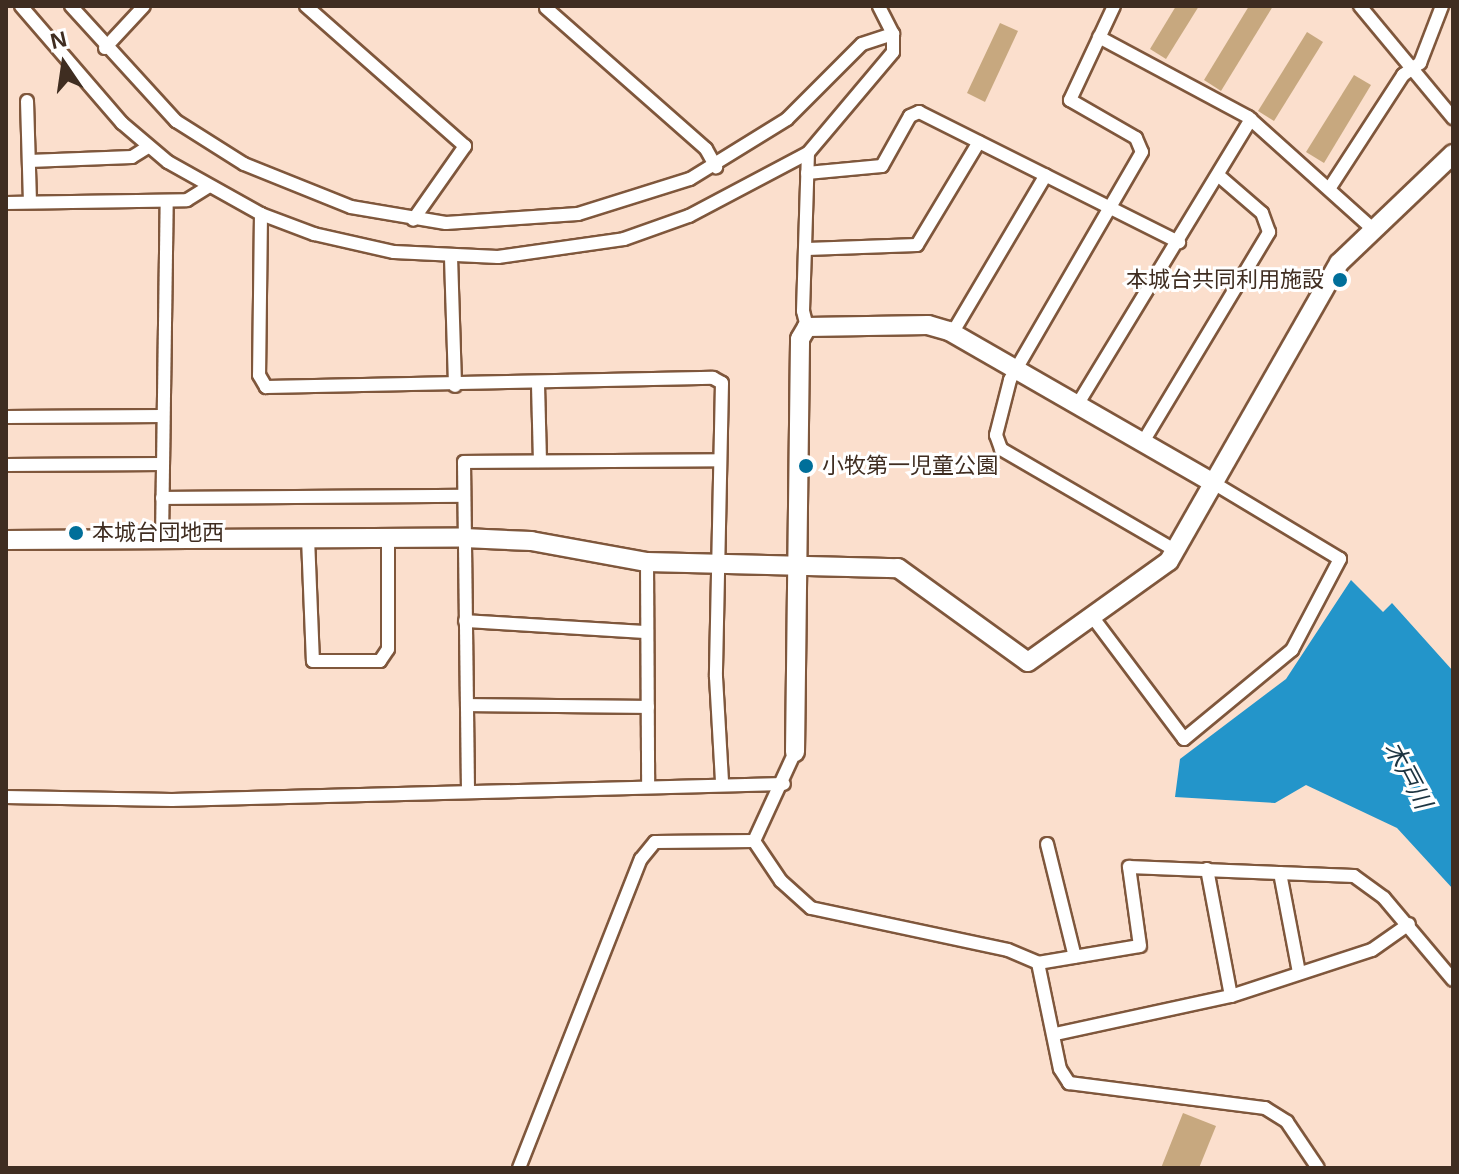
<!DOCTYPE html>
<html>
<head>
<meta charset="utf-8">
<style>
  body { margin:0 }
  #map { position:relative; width:1459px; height:1174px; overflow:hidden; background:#fbdfcd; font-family:Helvetica,"Noto Sans JP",sans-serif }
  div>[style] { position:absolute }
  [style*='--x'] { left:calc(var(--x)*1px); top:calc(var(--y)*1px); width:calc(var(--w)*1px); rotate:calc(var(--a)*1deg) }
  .water>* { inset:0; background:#2395ca }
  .building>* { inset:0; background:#c7a87f }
  .roads { filter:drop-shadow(2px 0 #7f573c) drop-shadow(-2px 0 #7f573c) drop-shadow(0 2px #7f573c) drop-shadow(0 -2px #7f573c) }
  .street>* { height:12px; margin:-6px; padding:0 6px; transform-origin:6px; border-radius:6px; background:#fff }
  .secondary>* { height:18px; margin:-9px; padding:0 9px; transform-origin:9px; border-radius:9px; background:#fff }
  .dots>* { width:22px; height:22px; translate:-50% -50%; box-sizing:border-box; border:4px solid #fff; border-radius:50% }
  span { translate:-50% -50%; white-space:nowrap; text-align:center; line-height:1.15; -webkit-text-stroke:6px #fff; paint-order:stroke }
  .poi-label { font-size:22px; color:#3f2d21 }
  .right { translate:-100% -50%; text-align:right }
  .left { translate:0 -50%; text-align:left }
  .water-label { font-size:24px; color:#1d3441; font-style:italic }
  .frame { position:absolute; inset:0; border:8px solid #3f2d21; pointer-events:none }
  .north { position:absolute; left:24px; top:24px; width:80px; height:80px; -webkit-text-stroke:6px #fff; paint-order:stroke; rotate:347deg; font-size:22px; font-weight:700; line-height:32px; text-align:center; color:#3f2d21 }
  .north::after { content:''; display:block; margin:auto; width:28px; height:36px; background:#3f2d21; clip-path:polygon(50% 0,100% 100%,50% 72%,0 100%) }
</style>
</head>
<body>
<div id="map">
  <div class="water">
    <div style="clip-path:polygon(1351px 580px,1383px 612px,1392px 603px,1453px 671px,1453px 889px,1397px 828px,1306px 785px,1275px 803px,1175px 797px,1180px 759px,1286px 679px)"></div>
  </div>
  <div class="building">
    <div style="clip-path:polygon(1176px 6px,1199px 6px,1166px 59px,1150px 49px)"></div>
    <div style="clip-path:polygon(1249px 6px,1273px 6px,1221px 91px,1204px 80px)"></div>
    <div style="clip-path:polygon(1000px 23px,1018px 31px,985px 102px,967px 93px)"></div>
    <div style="clip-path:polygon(1307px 32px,1323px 42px,1274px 121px,1258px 111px)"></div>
    <div style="clip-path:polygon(1354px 75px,1371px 85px,1324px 163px,1306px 152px)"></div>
    <div style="clip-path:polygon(1183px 1113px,1216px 1126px,1199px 1168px,1161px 1168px)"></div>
  </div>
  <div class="roads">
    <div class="street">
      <div style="--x:21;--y:6;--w:155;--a:49.2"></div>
      <div style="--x:122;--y:123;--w:60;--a:40.3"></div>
      <div style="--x:168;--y:162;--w:107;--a:29.2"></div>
      <div style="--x:261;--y:214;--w:57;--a:20.7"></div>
      <div style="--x:314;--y:234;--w:82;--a:12.7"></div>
      <div style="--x:394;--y:252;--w:104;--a:2.8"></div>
      <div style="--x:498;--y:257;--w:127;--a:-8.1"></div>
      <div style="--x:624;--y:239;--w:69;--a:-19.5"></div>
      <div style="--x:689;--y:216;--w:135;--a:-27.9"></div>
      <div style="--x:71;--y:6;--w:156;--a:47.6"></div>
      <div style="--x:176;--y:121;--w:80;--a:32.3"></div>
      <div style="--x:244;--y:164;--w:115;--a:21.9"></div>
      <div style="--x:351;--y:207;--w:96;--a:9.6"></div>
      <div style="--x:446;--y:223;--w:132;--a:-3.9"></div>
      <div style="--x:578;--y:214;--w:117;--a:-17.4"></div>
      <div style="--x:690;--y:179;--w:114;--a:-31.7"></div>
      <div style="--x:787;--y:119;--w:106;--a:-45"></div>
      <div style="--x:862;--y:44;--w:33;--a:-18"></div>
      <div style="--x:306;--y:6;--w:212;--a:41.4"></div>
      <div style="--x:465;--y:146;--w:90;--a:125.1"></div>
      <div style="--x:1114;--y:6;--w:104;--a:115.1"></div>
      <div style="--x:1070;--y:100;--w:76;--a:29.9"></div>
      <div style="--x:1136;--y:138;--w:15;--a:67"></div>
      <div style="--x:1142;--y:152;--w:263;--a:120.1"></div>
      <div style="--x:1010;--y:380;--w:57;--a:104.3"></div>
      <div style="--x:996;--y:435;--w:15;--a:70"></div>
      <div style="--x:1001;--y:449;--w:203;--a:30.2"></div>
      <div style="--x:1360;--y:6;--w:146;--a:50.3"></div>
      <div style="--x:546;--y:8;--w:213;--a:41.4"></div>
      <div style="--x:706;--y:149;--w:21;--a:61"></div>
      <div style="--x:1099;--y:37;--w:169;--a:28.2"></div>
      <div style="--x:1248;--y:117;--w:168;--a:41.9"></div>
      <div style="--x:105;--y:48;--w:57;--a:-47.1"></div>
      <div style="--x:27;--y:101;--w:101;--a:88.3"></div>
      <div style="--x:29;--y:161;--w:103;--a:-2.2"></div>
      <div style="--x:132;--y:157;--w:19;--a:-32"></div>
      <div style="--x:807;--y:173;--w:75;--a:-5.3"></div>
      <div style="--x:882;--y:166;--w:57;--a:-60.8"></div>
      <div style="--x:910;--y:116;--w:10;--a:-24"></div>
      <div style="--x:919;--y:112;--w:291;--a:26.6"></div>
      <div style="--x:1329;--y:189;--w:136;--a:-57"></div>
      <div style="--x:1403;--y:75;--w:21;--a:-35"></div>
      <div style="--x:1420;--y:63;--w:61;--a:-68.9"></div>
      <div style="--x:6;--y:203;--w:181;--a:-0.9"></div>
      <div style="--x:187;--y:200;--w:26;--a:-32"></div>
      <div style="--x:261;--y:214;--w:161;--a:90.7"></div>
      <div style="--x:259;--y:375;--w:14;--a:60"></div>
      <div style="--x:266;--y:387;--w:447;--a:-1.2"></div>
      <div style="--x:713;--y:378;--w:10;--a:29"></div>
      <div style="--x:722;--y:383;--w:294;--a:91.2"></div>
      <div style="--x:716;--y:677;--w:105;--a:86.7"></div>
      <div style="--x:807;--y:249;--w:110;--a:-2.1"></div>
      <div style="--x:917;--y:245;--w:120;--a:-59"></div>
      <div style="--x:451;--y:257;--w:129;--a:88.2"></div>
      <div style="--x:807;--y:327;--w:16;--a:-104"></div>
      <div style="--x:803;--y:311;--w:158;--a:-88.2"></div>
      <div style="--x:808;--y:153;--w:132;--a:-49.9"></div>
      <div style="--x:893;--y:52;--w:18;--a:-90"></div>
      <div style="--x:893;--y:34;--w:31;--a:-117"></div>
      <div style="--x:953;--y:332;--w:182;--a:-59.4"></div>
      <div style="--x:538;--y:385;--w:76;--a:88.5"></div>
      <div style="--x:1079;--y:402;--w:331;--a:-58.7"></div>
      <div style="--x:6;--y:417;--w:157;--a:-0.4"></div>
      <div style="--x:1143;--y:442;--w:245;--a:-59"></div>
      <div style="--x:1269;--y:232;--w:20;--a:-110"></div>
      <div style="--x:1262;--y:213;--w:58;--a:-139.2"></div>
      <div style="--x:6;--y:465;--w:157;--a:-0.4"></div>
      <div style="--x:162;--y:498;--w:302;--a:-0.4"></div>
      <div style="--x:308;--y:538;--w:123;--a:87.7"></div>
      <div style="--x:313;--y:661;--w:67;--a:0"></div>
      <div style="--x:380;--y:661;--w:14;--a:-56"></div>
      <div style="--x:388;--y:649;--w:111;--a:-90"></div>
      <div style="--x:162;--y:539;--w:338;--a:-89.2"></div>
      <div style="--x:647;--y:562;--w:223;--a:89.7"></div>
      <div style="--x:1094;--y:619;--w:150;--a:53.1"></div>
      <div style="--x:1184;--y:739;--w:140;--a:-39.5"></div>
      <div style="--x:1292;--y:650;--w:103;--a:-62.2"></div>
      <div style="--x:1340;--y:559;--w:149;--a:-149"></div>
      <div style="--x:465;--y:621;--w:182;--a:3.5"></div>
      <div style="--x:467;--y:705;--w:181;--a:0.6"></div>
      <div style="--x:468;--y:790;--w:328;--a:-90.7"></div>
      <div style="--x:464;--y:462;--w:256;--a:-0.4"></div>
      <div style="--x:6;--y:797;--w:166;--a:1"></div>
      <div style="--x:172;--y:800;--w:612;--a:-1.5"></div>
      <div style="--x:754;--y:841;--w:98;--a:-65.3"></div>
      <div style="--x:1047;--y:844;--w:116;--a:76.1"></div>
      <div style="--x:1207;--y:869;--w:129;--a:79.3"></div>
      <div style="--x:1280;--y:873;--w:102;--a:79.2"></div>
      <div style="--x:1038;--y:963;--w:108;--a:78.3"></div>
      <div style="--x:1060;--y:1069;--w:17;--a:57"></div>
      <div style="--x:1069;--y:1083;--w:198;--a:7.3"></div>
      <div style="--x:1265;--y:1108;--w:26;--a:32"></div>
      <div style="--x:1287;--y:1122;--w:55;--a:56"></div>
      <div style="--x:1055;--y:1034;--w:180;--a:-12.2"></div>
      <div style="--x:1231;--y:996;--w:148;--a:-18.1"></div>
      <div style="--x:1372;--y:950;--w:45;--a:-35.1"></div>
      <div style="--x:519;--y:1168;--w:332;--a:-68.5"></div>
      <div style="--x:641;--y:859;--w:22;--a:-51"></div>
      <div style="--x:655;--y:842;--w:99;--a:-0.6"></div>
      <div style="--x:754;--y:841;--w:48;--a:56"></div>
      <div style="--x:781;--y:881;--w:40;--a:42"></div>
      <div style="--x:811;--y:908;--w:201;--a:12"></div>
      <div style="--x:1008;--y:950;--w:33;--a:23"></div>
      <div style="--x:1038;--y:963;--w:103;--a:-9.5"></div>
      <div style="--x:1140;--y:946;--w:80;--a:-97.9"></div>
      <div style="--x:1129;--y:867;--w:225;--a:2.3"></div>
      <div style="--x:1354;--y:876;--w:37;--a:36"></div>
      <div style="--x:1384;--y:898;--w:107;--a:49.9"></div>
    </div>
    <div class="secondary">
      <div style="--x:6;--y:540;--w:458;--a:-0.3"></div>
      <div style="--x:464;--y:538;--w:67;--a:2.6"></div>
      <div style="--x:531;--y:541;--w:118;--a:10.3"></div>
      <div style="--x:647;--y:562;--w:251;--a:1.4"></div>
      <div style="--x:898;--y:568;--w:160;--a:35.9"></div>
      <div style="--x:1028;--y:662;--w:173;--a:-35.6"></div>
      <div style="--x:1169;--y:561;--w:343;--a:-60.3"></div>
      <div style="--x:1339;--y:263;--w:158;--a:-43.7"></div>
      <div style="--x:795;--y:752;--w:413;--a:-89.3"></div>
      <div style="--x:800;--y:339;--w:14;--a:-60"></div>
      <div style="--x:807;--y:327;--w:121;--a:-0.9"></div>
      <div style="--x:928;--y:325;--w:22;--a:16"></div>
      <div style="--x:949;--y:331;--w:303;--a:29.9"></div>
    </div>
  </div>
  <div class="dots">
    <div style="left:1340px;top:280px;background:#006f9a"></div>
    <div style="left:806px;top:466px;background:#006f9a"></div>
    <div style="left:76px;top:533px;background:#006f9a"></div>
  </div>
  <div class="poi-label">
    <span class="right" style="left:1324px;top:280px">本城台共同利用施設</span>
    <span class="left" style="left:822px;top:466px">小牧第一児童公園</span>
    <span class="left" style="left:92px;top:533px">本城台団地西</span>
  </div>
  <div class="water-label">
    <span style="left:1408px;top:775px;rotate:62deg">木戸川</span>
  </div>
  <div class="frame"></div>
  <div class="north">N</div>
</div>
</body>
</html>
